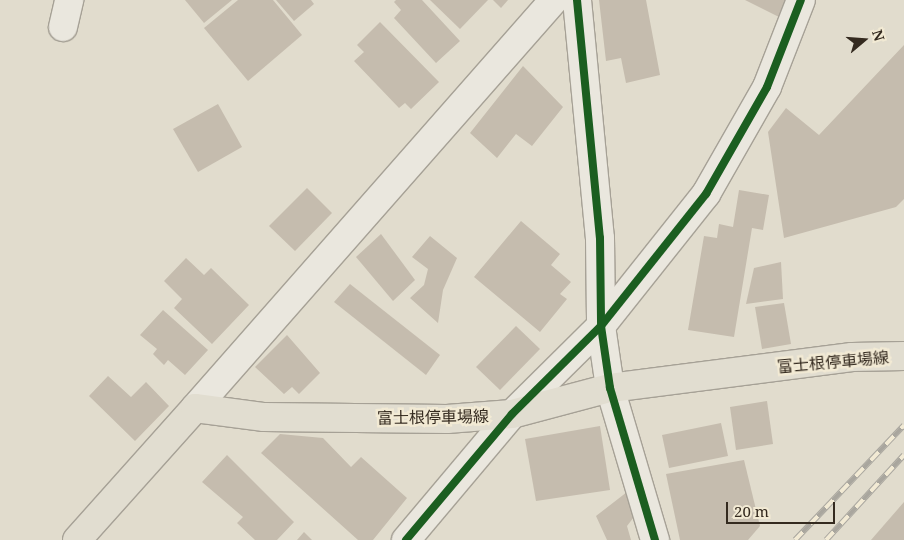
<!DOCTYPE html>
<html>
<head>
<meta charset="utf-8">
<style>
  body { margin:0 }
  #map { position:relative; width:904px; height:540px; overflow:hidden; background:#e1dccd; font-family:"Noto Serif","Noto Sans JP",serif }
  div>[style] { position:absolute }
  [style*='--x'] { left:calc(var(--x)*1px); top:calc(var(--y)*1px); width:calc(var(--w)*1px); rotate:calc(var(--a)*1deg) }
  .building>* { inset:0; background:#c5bcae }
  .roads { filter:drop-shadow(1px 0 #a6a196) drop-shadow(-1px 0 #a6a196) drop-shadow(0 1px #a6a196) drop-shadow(0 -1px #a6a196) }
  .minor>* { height:28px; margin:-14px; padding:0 14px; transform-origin:14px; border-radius:14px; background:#eae7de }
  .major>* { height:28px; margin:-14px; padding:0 14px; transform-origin:14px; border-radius:14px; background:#e1ddd0 }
  .rail>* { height:5.5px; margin-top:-2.75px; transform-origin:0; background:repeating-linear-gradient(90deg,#f2ead4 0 11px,#a9a69e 0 22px); box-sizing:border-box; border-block:1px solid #a9a69e }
  .cycleway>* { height:8px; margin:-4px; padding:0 4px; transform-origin:4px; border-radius:4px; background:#1b5e20 }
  span { translate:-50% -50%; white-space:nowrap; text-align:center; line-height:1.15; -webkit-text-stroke:5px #f2ead4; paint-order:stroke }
  .street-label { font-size:16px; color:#342a1f }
  .north { position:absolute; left:839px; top:15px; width:50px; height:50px; -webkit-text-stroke:4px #f2ead4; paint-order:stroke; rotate:72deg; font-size:14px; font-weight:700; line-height:20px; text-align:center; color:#342a1f }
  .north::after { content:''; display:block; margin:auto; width:18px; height:22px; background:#342a1f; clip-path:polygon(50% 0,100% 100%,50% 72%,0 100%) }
  .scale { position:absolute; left:726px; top:502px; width:109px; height:22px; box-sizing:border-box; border:2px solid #342a1f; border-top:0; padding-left:6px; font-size:15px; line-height:18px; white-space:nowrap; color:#342a1f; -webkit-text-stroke:4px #f2ead4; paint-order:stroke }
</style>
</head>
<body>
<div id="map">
  <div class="building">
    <div style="clip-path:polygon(185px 0,232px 0,204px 23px)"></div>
    <div style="clip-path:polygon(238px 0,273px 0,302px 35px,248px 81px,204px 28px)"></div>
    <div style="clip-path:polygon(276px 0,311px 0,314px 4px,294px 21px)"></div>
    <div style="clip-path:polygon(396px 0,422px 0,460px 41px,436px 63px,394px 18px,401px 10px,394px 2px)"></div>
    <div style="clip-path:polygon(430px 0,488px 0,460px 29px)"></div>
    <div style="clip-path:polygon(493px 0,508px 0,501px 8px)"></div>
    <div style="clip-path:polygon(599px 0,646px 0,660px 75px,626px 83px,621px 58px,606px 61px)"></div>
    <div style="clip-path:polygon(745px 0,787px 0,779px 17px)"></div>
    <div style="clip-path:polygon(380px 22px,439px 82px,411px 109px,405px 103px,399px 108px,354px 61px,364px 52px,357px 45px)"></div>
    <div style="clip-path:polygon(904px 45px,904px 199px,896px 207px,784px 238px,768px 132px,786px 108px,819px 135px)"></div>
    <div style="clip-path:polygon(523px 66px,563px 107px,532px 146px,516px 134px,497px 158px,470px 133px)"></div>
    <div style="clip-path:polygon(218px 104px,242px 147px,198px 172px,173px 129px)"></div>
    <div style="clip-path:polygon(307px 188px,332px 213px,295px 251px,269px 226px)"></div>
    <div style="clip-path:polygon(739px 190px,769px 195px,763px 230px,752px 228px,734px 337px,688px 330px,704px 236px,717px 238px,719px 224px,733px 227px)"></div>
    <div style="clip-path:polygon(521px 221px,560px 254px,551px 265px,571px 282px,560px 294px,567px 299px,540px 332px,474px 277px)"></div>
    <div style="clip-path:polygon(381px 234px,415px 280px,393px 301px,356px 257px)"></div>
    <div style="clip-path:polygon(430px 236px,457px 258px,443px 290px,438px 323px,410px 298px,424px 285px,428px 269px,412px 257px)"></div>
    <div style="clip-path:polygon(186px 258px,204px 275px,211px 268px,249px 305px,212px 344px,174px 308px,182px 299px,164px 281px)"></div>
    <div style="clip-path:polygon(781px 262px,783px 299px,746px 304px,754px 268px)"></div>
    <div style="clip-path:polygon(350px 284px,440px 355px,426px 375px,334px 302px)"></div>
    <div style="clip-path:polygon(784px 303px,791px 344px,762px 349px,755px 307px)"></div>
    <div style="clip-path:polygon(163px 310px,208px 350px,185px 375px,168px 360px,164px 365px,153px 354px,157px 349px,140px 335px)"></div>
    <div style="clip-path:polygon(516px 326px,540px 349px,500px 390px,476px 367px)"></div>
    <div style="clip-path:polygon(287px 335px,320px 373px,299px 394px,292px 387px,284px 394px,255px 367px)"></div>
    <div style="clip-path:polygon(108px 376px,131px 397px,146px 382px,169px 406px,135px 441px,89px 396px)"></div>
    <div style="clip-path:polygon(767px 401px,773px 444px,736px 450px,730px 407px)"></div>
    <div style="clip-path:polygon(721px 423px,728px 456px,669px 468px,662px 435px)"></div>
    <div style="clip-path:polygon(600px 426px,610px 490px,536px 501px,525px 439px)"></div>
    <div style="clip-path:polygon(280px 434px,323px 438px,351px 467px,361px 457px,407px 498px,373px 540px,358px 540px,261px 453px)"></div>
    <div style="clip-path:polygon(227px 455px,294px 522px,277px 540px,255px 540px,237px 523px,243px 517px,202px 482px)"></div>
    <div style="clip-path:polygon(744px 460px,760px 526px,748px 540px,680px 540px,666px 474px)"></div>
    <div style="clip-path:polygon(627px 492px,634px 517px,627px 526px,631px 540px,607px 540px,596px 516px)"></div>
    <div style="clip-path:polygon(904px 502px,904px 540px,871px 540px)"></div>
    <div style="clip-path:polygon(304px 532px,312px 540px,297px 540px)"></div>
  </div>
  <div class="roads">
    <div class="minor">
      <div style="--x:577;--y:0;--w:239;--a:84.5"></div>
      <div style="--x:600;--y:238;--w:88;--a:89.3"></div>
      <div style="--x:601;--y:326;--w:63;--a:81.7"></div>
      <div style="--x:610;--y:388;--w:159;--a:73.5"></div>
      <div style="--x:63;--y:27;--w:28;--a:-77"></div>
      <div style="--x:195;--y:408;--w:543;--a:-48.66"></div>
      <div style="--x:406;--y:540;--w:165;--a:-49.9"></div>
      <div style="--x:512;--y:414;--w:125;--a:-44.7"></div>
      <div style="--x:601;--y:326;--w:169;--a:-51.5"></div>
      <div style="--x:706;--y:194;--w:123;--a:-60.3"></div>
      <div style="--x:767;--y:87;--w:93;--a:-68.7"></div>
    </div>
    <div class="major">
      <div style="--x:77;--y:540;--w:177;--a:-48.2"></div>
      <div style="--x:195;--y:408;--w:70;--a:7.4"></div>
      <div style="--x:264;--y:417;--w:183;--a:0.6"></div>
      <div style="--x:447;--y:419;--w:65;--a:-4.4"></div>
      <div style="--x:512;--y:414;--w:101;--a:-14.9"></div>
      <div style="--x:610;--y:388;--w:244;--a:-7.3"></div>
      <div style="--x:852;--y:357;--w:52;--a:-1.1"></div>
    </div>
  </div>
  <div class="rail">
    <div style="--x:795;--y:540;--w:158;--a:-46.5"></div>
    <div style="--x:826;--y:540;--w:115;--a:-47.5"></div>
  </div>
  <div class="cycleway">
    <div style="--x:577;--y:0;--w:239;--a:84.5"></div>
    <div style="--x:600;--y:238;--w:88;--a:89.3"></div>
    <div style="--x:601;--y:326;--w:63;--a:81.7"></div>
    <div style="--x:610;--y:388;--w:159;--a:73.5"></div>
    <div style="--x:406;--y:540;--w:165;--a:-49.9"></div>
    <div style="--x:512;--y:414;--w:125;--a:-44.7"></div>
    <div style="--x:601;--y:326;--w:169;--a:-51.5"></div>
    <div style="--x:706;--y:194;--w:123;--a:-60.3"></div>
    <div style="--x:767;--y:87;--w:93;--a:-68.7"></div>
  </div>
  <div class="street-label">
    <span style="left:833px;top:362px;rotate:-5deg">富士根停車場線</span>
    <span style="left:433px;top:417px;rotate:-1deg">富士根停車場線</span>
  </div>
  <div class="north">N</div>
  <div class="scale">20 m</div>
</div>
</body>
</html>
